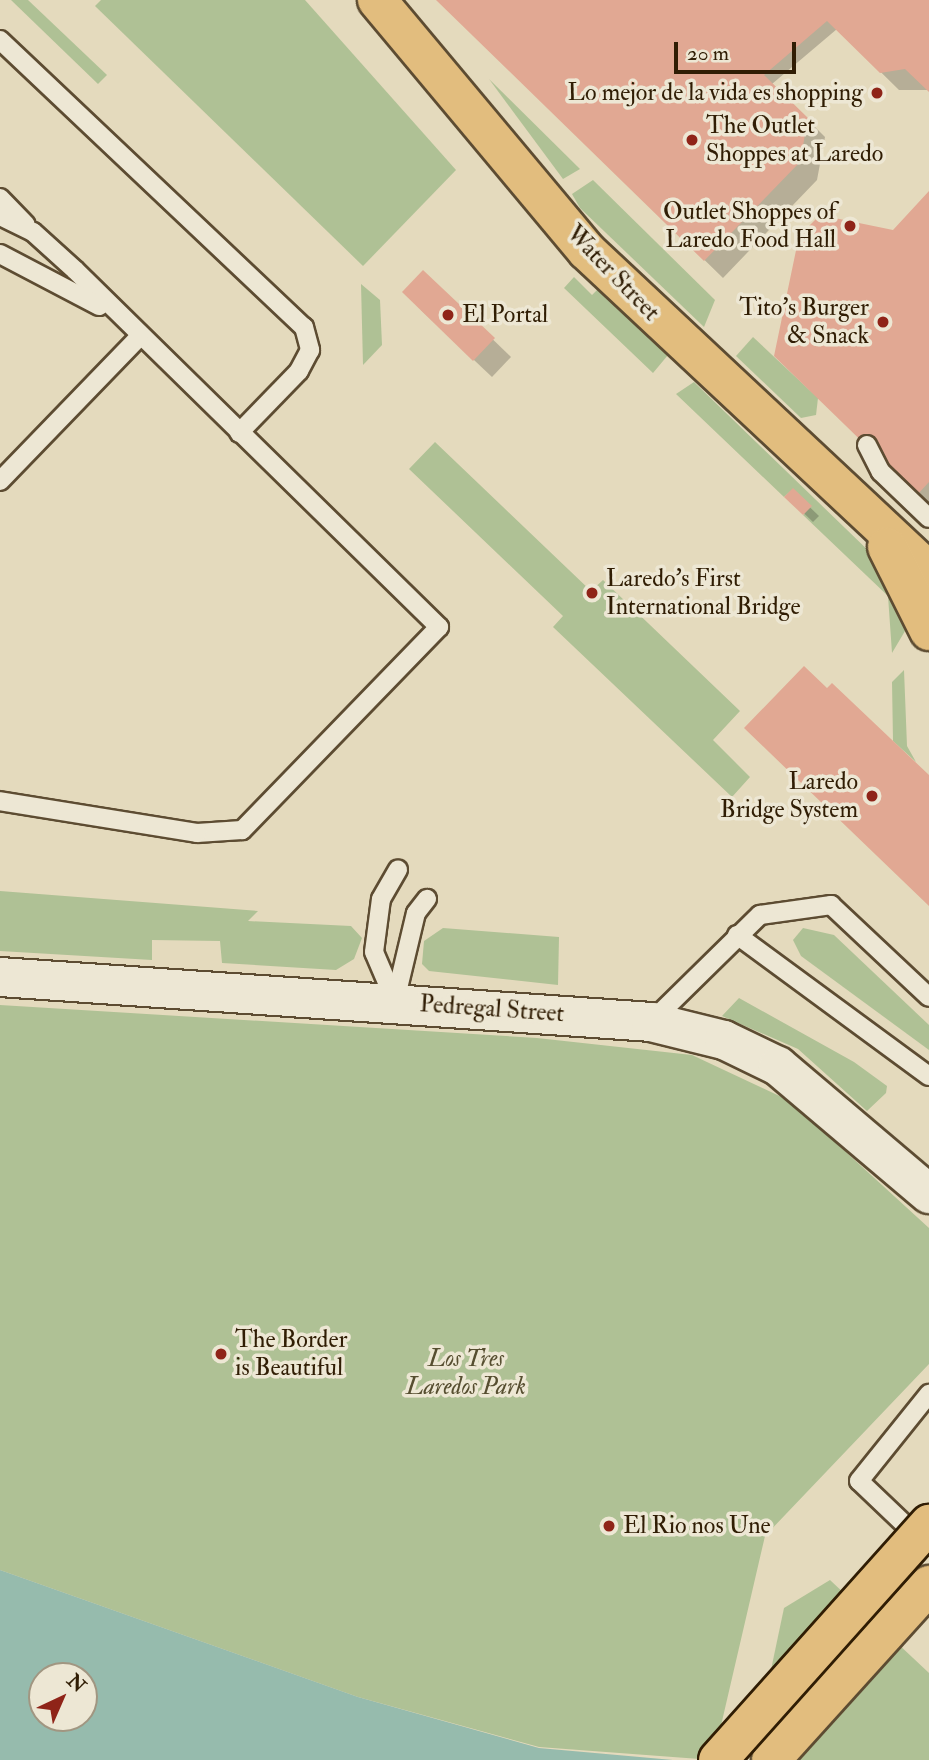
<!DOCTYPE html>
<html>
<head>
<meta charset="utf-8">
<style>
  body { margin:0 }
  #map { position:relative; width:929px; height:1760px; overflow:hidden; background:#e4dabd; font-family:"IM FELL Double Pica",serif }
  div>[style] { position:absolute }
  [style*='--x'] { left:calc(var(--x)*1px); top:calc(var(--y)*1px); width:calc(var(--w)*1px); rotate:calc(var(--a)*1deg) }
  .green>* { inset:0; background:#afc195 }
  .water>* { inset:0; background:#96bbad }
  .shadow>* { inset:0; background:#0003 }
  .building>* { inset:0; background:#e1a893 }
  .roads { filter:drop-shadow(2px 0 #5d4c32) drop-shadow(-2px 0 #5d4c32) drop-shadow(0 2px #5d4c32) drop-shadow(0 -2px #5d4c32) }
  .service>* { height:18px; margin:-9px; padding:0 9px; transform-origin:9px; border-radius:9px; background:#ede7d4 }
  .secondary>* { height:38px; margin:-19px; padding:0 19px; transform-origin:19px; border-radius:19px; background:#ede7d4 }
  .primary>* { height:38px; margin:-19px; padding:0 19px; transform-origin:19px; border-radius:19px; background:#e2bd7e }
  .bridges { filter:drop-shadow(2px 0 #301d04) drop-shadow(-2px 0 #301d04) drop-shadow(0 2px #301d04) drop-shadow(0 -2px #301d04) }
  .primary-bridge>* { height:38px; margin:-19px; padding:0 19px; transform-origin:19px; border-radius:19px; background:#e2bd7e }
  .dots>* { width:19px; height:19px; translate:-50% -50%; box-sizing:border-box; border:4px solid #ede7d4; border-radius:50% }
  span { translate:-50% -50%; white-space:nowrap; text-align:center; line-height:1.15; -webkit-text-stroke:7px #ede7d4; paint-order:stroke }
  .poi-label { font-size:24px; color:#301d04 }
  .right { translate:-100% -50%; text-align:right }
  .left { translate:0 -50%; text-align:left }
  .street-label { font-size:24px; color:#301d04 }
  .park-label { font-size:24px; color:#564e30; font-style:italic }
  .north { position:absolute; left:28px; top:1662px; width:70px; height:70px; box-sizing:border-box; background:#ede7d4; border:2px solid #a19681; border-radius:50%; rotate:44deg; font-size:19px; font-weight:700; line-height:28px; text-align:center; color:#301d04 }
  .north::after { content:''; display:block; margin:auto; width:24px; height:32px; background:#8f2418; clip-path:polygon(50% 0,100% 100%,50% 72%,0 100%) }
  .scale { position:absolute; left:674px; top:42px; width:122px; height:32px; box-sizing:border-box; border:4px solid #301d04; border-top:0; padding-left:9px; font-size:21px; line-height:24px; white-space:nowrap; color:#301d04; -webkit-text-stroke:5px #ede7d4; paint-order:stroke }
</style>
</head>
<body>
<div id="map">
  <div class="green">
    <div style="clip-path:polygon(11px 0,28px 0,107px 75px,98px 84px)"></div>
    <div style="clip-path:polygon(101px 0,305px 0,456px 170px,363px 266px,95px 6px)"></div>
    <div style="clip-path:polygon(489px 79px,580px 169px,563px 179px)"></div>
    <div style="clip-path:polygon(593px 180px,715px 300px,704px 327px,580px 208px,572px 194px)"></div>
    <div style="clip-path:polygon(574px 277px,592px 295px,599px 288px,668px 355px,653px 373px,564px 288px)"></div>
    <div style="clip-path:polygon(361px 284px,380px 300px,382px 345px,363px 365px)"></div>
    <div style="clip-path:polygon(753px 337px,818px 398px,816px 415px,801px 418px,736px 356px)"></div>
    <div style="clip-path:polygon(694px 382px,875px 557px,902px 601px,905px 631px,892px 653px,888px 596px,803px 515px,811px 506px,793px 489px,784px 497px,676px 394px)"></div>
    <div style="clip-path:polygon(435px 442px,591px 591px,603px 580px,740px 711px,713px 740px,750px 777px,732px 797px,553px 627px,563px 616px,409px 469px)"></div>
    <div style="clip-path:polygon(904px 670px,907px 746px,916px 762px,893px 741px,892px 682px)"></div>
    <div style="clip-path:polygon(0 891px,258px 911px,248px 921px,351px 926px,362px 938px,354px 959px,336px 970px,222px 963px,220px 941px,152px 940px,152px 960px,0 951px)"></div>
    <div style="clip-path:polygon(443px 928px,559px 937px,558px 985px,429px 971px,422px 964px,424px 941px)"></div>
    <div style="clip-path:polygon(803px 928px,834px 935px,929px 1025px,929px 1050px,801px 956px,793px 940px)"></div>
    <div style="clip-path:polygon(739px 998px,854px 1062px,887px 1086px,886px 1093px,867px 1111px,798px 1049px,722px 1016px)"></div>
    <div style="clip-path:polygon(0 1005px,537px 1038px,692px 1055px,790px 1101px,929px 1228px,929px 1364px,765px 1536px,713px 1760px,539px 1747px,358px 1697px,0 1570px)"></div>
    <div style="clip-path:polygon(830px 1580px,929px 1673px,929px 1760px,752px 1760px,784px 1608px)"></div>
  </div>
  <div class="water">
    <div style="clip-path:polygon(evenodd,0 1570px,358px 1697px,539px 1748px,673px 1760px,0 1760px,0 1570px,42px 1676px,84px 1676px,84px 1718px,42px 1718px,42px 1676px)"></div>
  </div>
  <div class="shadow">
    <div style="clip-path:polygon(438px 0,929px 0,929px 90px,899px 90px,837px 29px,772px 84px,825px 137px,817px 180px,723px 278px)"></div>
    <div style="clip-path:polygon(929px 193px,929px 504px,776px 355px)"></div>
    <div style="clip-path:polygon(423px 272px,511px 357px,492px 377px,421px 310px)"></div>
    <div style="clip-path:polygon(793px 491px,819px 516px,813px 522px,787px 497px)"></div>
  </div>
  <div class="building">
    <div style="clip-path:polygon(436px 0,929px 0,929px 92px,905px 69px,880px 73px,827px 21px,764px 75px,808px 118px,800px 162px,704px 261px)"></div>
    <div style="clip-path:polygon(929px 191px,929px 482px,917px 495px,774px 356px,799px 236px,820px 215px,893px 230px)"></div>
    <div style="clip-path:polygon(423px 270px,495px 338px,473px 361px,402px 292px)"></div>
    <div style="clip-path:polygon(793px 488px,812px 506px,803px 515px,784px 497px)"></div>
    <div style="clip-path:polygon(804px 666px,827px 688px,832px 683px,929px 775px,929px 906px,744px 728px)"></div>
  </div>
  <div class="roads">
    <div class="service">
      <div style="--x:0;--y:40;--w:418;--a:43.4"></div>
      <div style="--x:304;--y:327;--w:24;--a:75"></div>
      <div style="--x:310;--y:350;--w:24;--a:118"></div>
      <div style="--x:299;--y:371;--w:86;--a:134.1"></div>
      <div style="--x:0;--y:198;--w:37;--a:46"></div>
      <div style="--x:0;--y:216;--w:37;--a:26"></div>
      <div style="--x:33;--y:232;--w:57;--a:42.1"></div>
      <div style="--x:75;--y:270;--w:510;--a:44.44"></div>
      <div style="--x:439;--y:627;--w:283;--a:134.1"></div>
      <div style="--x:242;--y:830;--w:45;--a:176.2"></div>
      <div style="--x:197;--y:833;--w:200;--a:-170.8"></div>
      <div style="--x:0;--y:254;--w:112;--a:27.7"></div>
      <div style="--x:867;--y:445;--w:30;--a:63"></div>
      <div style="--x:881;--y:472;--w:66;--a:43.8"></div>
      <div style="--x:0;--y:481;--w:200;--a:-46"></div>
      <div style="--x:737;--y:935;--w:238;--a:36.3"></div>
      <div style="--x:395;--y:1001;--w:53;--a:-113.2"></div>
      <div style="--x:374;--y:952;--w:53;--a:-82.5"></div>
      <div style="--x:381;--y:899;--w:34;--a:-60"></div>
      <div style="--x:395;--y:1001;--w:90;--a:-76.6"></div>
      <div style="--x:416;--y:913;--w:18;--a:-52"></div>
      <div style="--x:651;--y:1022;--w:153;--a:-44.5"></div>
      <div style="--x:760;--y:915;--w:72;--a:-8"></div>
      <div style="--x:831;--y:905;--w:134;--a:43.2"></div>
      <div style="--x:920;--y:1539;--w:84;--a:-136.4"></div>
      <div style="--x:859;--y:1481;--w:112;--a:-51.2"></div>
    </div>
    <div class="secondary">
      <div style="--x:0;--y:977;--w:653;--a:3.95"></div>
      <div style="--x:651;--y:1022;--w:75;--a:13.9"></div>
      <div style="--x:724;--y:1040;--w:60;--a:25.7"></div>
      <div style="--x:778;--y:1066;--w:198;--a:40.3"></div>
    </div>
    <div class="primary">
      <div style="--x:377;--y:0;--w:327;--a:50.1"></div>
      <div style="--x:587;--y:251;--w:468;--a:43.1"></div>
      <div style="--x:887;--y:547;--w:94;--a:63.4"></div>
      <div style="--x:771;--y:1760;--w:236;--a:-47.9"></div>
    </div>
  </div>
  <div class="bridges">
    <div class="primary-bridge">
      <div style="--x:718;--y:1760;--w:317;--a:-48.2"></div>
    </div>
  </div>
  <div class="dots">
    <div style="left:877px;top:93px;background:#8f2418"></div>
    <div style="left:692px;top:140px;background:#8f2418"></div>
    <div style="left:850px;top:226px;background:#8f2418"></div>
    <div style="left:448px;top:315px;background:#8f2418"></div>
    <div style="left:883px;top:322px;background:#8f2418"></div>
    <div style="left:592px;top:593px;background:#8f2418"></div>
    <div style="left:872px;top:796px;background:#8f2418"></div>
    <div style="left:221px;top:1354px;background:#8f2418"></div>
    <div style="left:609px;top:1526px;background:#8f2418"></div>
  </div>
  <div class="poi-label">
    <span class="right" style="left:863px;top:93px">Lo mejor de la vida es shopping</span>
    <span class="left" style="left:706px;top:140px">The Outlet<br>Shoppes at Laredo</span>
    <span class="right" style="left:836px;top:226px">Outlet Shoppes of<br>Laredo Food Hall</span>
    <span class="right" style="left:869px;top:322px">Tito's Burger<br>&amp; Snack</span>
    <span class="left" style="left:462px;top:315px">El Portal</span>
    <span class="left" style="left:606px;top:593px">Laredo's First<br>International Bridge</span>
    <span class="right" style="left:858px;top:796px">Laredo<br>Bridge System</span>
    <span class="left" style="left:235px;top:1354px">The Border<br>is Beautiful</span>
    <span class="left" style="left:623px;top:1526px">El Rio nos Une</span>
  </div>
  <div class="street-label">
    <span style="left:613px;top:273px;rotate:46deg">Water Street</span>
    <span style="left:492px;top:1009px;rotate:4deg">Pedregal Street</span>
  </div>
  <div class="park-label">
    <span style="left:466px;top:1373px">Los Tres<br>Laredos Park</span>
  </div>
  <div class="north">N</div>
  <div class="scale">20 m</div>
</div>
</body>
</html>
